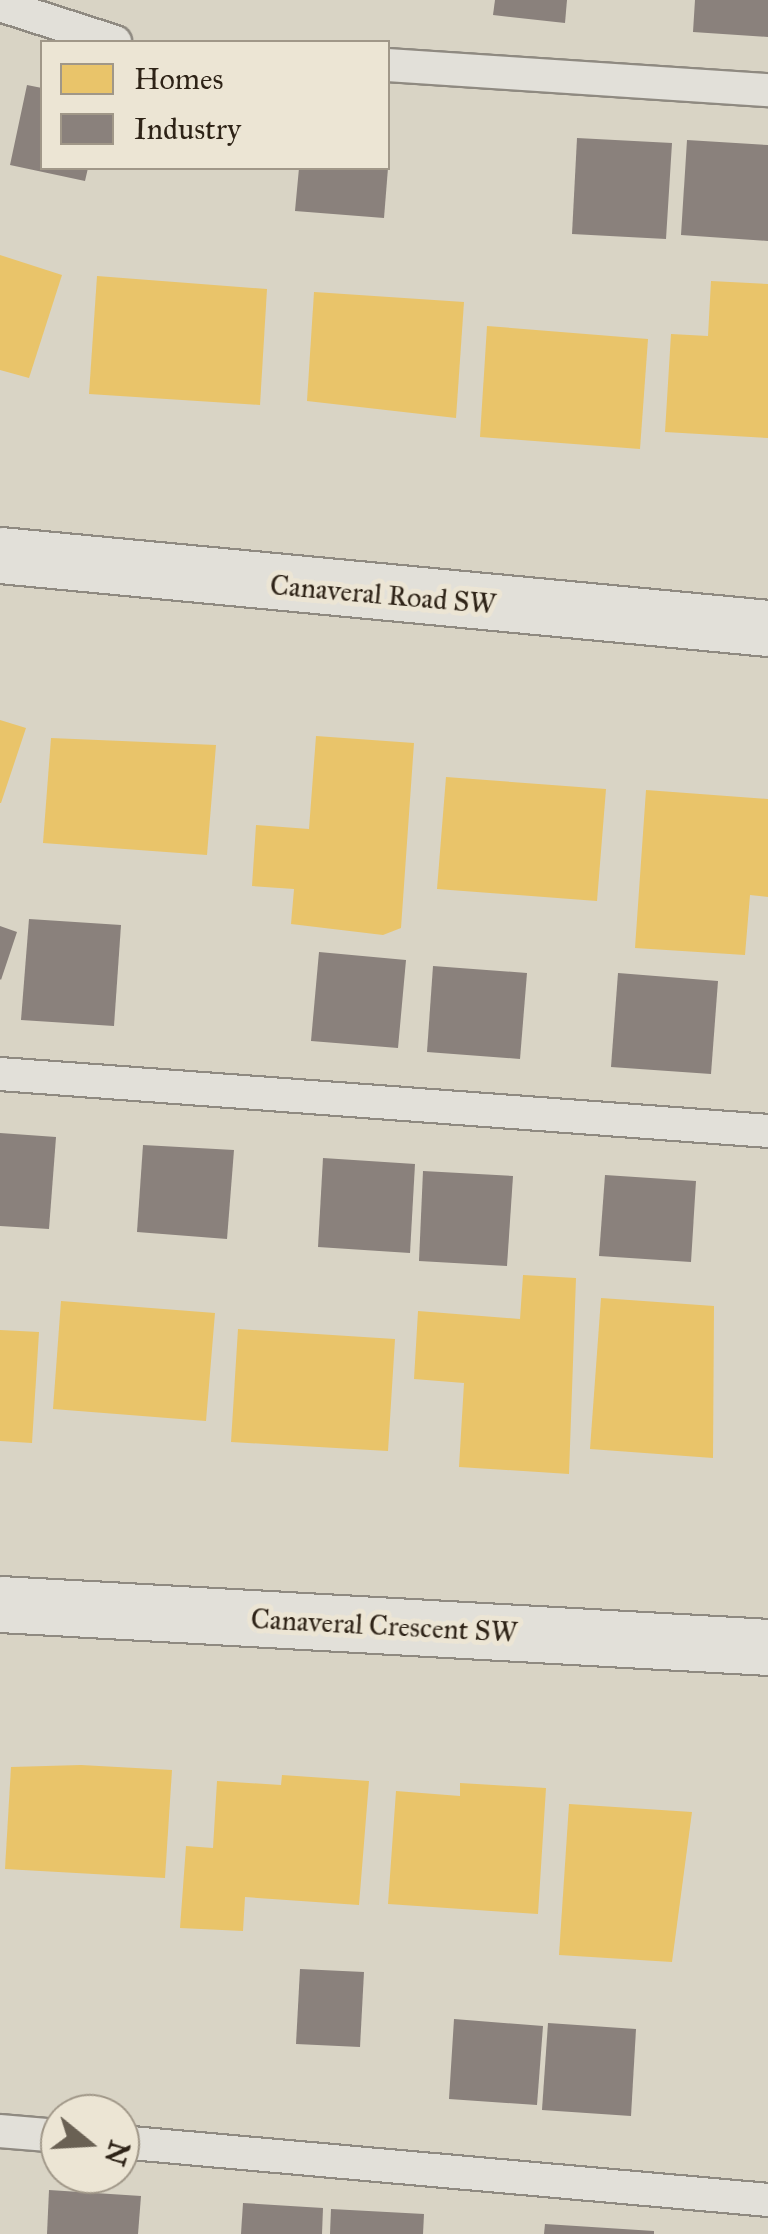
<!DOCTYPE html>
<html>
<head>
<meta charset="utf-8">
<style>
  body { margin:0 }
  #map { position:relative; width:768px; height:2234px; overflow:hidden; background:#d9d4c5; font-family:"IM FELL Great Primer",serif }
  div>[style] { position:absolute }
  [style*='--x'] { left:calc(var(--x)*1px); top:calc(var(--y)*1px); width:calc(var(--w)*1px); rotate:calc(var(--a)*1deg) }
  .homes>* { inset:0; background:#e9c46a }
  .industry>* { inset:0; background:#8a817c }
  .roads { filter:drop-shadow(2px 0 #8f8a81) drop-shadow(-2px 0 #8f8a81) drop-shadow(0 2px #8f8a81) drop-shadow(0 -2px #8f8a81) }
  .lane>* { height:32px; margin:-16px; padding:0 16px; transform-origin:16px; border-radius:16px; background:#e2e0d9 }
  .street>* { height:55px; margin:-27.5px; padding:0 27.5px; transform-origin:27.5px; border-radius:27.5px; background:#e2e0d9 }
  span { translate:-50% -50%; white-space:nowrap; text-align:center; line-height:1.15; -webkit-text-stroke:10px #ece5d4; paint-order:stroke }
  .street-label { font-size:28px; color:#2e2317 }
  .legend { position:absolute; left:40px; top:40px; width:350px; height:130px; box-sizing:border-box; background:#ece5d4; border:2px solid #a09788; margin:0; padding:12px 18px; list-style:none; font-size:30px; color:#2e2317 }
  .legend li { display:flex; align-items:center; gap:20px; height:50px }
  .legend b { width:50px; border:2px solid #a09788 }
  .north { position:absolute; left:40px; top:2094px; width:100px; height:100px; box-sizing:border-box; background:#ece5d4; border:2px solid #a09788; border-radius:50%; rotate:108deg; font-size:28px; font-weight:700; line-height:40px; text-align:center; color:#2e2317 }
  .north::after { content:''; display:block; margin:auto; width:35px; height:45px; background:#6a6154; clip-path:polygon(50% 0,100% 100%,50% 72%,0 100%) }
</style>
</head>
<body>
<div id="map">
  <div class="homes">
    <div style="clip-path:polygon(0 255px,62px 275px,29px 378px,0 370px)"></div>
    <div style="clip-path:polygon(97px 276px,267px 289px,260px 405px,89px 394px)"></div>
    <div style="clip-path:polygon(711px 281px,768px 284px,768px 438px,665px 432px,671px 334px,708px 336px)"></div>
    <div style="clip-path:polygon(314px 292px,464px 302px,456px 418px,307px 401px)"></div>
    <div style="clip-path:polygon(487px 326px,648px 339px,640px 449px,480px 437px)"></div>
    <div style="clip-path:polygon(0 720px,26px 728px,1px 803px,0 803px)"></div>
    <div style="clip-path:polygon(316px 736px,414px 743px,401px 928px,383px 935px,291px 924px,294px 889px,252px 886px,256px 825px,309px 829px)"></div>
    <div style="clip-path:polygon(51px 738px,216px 745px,207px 855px,43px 843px)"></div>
    <div style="clip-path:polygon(446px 777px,606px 789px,597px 901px,437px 889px)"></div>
    <div style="clip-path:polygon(646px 790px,768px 799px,768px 897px,750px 895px,745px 955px,635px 948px)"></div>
    <div style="clip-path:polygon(523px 1275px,576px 1278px,569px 1474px,459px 1467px,464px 1383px,414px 1379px,418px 1311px,520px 1319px)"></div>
    <div style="clip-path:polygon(601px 1298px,714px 1306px,713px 1458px,590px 1449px)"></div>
    <div style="clip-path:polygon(61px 1301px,215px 1313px,206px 1421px,53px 1409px)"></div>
    <div style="clip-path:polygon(238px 1329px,395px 1339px,388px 1451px,231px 1442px)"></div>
    <div style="clip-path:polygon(0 1330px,39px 1332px,32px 1443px,0 1441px)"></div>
    <div style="clip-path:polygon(81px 1765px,172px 1770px,165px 1878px,5px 1869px,11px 1767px)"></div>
    <div style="clip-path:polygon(282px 1775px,369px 1781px,359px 1905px,245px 1897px,243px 1931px,180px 1928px,186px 1846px,213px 1848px,217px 1781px,281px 1785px)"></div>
    <div style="clip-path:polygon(460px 1783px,546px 1788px,538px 1914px,388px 1904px,396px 1791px,460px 1796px)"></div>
    <div style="clip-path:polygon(569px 1804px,692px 1812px,672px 1962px,559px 1955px)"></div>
  </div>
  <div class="industry">
    <div style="clip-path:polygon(495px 0,567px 0,565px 23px,493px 15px)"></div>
    <div style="clip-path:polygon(695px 0,768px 0,768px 37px,693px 32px)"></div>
    <div style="clip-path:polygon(27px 85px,42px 88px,42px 168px,88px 168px,85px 181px,10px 165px)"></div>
    <div style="clip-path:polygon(577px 138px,672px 143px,666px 239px,572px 234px)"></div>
    <div style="clip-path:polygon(687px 140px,768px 145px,768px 241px,681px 235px)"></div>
    <div style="clip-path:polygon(299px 168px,388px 168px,384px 218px,295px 211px)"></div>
    <div style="clip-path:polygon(29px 919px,121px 925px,114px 1026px,21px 1020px)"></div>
    <div style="clip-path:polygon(0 926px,17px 932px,1px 980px,0 979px)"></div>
    <div style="clip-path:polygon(319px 952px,406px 960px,398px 1048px,311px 1041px)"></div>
    <div style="clip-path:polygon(433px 966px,527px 973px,520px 1059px,427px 1052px)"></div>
    <div style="clip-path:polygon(618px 973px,718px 981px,711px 1074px,611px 1067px)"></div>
    <div style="clip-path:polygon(0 1133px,56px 1137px,49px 1229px,0 1226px)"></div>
    <div style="clip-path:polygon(143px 1145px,234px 1150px,227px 1239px,137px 1232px)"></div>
    <div style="clip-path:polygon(323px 1158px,415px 1164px,410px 1253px,318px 1247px)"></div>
    <div style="clip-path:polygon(423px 1171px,513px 1176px,507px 1266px,419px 1261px)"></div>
    <div style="clip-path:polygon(605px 1175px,696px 1181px,691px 1262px,599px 1256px)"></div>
    <div style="clip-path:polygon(300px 1969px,364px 1972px,360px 2047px,296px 2044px)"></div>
    <div style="clip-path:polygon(454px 2019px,543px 2026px,537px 2105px,449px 2099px)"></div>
    <div style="clip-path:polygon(548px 2023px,636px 2029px,631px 2116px,542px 2110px)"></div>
    <div style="clip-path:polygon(49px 2190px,141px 2196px,138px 2234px,47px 2234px)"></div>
    <div style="clip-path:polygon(243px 2203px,323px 2208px,322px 2234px,241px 2234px)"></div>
    <div style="clip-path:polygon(331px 2209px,424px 2214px,423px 2234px,330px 2234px)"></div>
    <div style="clip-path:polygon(545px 2224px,654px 2231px,654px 2234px,544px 2234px)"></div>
  </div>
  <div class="roads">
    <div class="lane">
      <div style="--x:0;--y:5;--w:121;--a:17.8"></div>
      <div style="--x:388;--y:65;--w:381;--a:3.8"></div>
      <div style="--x:0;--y:1074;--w:770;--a:4.24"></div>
      <div style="--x:0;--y:2131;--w:60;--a:4.8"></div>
      <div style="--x:120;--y:2142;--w:651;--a:5.11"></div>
    </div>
    <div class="street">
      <div style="--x:0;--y:555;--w:771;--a:5.43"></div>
      <div style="--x:0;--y:1604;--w:769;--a:3.2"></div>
    </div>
  </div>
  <div class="street-label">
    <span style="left:383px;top:595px;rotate:5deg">Canaveral Road SW</span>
    <span style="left:384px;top:1626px;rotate:3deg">Canaveral Crescent SW</span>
  </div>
  <ul class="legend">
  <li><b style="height:28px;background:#e9c46a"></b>Homes</li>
  <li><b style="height:28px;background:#8a817c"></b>Industry</li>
  </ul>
  <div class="north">N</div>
</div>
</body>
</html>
